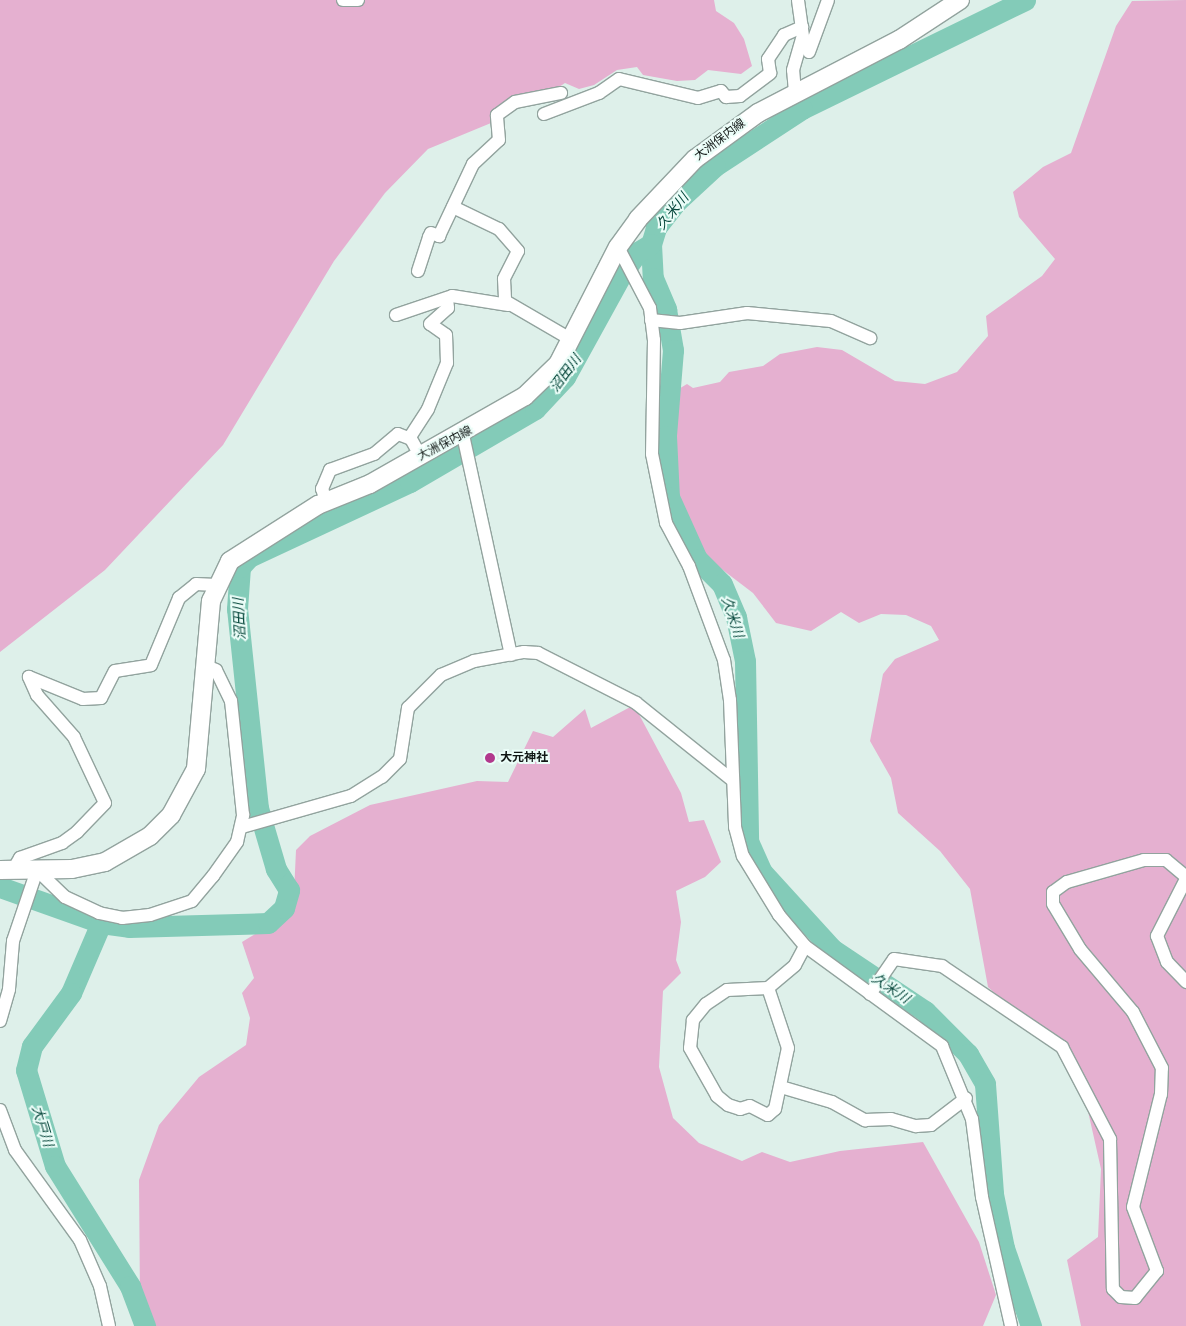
<!DOCTYPE html>
<html>
<head>
<meta charset="utf-8">
<style>
  body { margin:0 }
  #map { position:relative; width:1186px; height:1326px; overflow:hidden; background:#def0ea; font-family:"Public Sans","Noto Sans JP",sans-serif }
  div>[style] { position:absolute }
  [style*='--x'] { left:calc(var(--x)*1px); top:calc(var(--y)*1px); width:calc(var(--w)*1px); rotate:calc(var(--a)*1deg) }
  .green>* { inset:0; background:#e5b0d0 }
  .river>* { height:21px; margin:-10.5px; padding:0 10.5px; transform-origin:10.5px; border-radius:10.5px; background:#83cbb8 }
  .roads { filter:drop-shadow(1px 0 #92a39e) drop-shadow(-1px 0 #92a39e) drop-shadow(0 1px #92a39e) drop-shadow(0 -1px #92a39e) }
  .street>* { height:12px; margin:-6px; padding:0 6px; transform-origin:6px; border-radius:6px; background:#fff }
  .secondary>* { height:18px; margin:-9px; padding:0 9px; transform-origin:9px; border-radius:9px; background:#fff }
  .dots>* { width:14px; height:14px; translate:-50% -50%; box-sizing:border-box; border:2px solid #ebfdf8; border-radius:50% }
  span { translate:-50% -50%; white-space:nowrap; text-align:center; line-height:1.15; -webkit-text-stroke:4px #ebfdf8; paint-order:stroke }
  .street-label { font-size:12px; color:#111715 }
  .poi-label { font-size:12px; color:#111715; font-weight:700 }
  .left { translate:0 -50%; text-align:left }
  .water-label { font-size:14px; color:#06473b; font-style:italic }
</style>
</head>
<body>
<div id="map">
  <div class="green">
    <div style="clip-path:polygon(0 0,714px 0,716px 11px,734px 23px,744px 39px,752px 66px,741px 74px,708px 70px,695px 80px,677px 81px,643px 75px,637px 67px,617px 70px,594px 85px,579px 89px,565px 83px,553px 91px,497px 108px,491px 123px,428px 149px,385px 193px,334px 261px,223px 445px,105px 570px,0 652px)"></div>
    <div style="clip-path:polygon(1186px 0,1186px 1326px,1081px 1326px,1067px 1260px,1098px 1237px,1101px 1169px,1085px 1098px,1056px 1048px,988px 987px,970px 889px,940px 851px,898px 813px,891px 778px,870px 741px,883px 674px,895px 659px,939px 640px,931px 626px,906px 615px,881px 614px,859px 623px,841px 612px,811px 631px,776px 623px,753px 593px,707px 558px,675px 487px,669px 442px,679px 405px,677px 390px,687px 384px,693px 388px,720px 382px,729px 372px,763px 366px,780px 354px,817px 347px,842px 350px,895px 381px,925px 384px,957px 372px,988px 336px,986px 316px,1042px 276px,1055px 259px,1019px 217px,1013px 192px,1043px 167px,1071px 153px,1116px 26px,1132px 1px)"></div>
    <div style="clip-path:polygon(634px 705px,681px 793px,689px 822px,704px 820px,721px 862px,705px 877px,676px 891px,681px 922px,676px 960px,681px 973px,663px 991px,659px 1067px,673px 1118px,699px 1143px,742px 1161px,762px 1152px,790px 1162px,840px 1151px,923px 1142px,979px 1242px,996px 1295px,983px 1326px,146px 1326px,140px 1301px,139px 1180px,159px 1125px,199px 1077px,246px 1045px,250px 1018px,242px 993px,254px 978px,242px 942px,282px 918px,294px 893px,296px 850px,310px 836px,370px 805px,477px 781px,508px 782px,533px 731px,553px 737px,585px 709px,591px 728px)"></div>
  </div>
  <div class="river">
    <div style="--x:1025;--y:0;--w:248;--a:154"></div>
    <div style="--x:802;--y:109;--w:104;--a:146.8"></div>
    <div style="--x:715;--y:166;--w:53;--a:137.3"></div>
    <div style="--x:676;--y:202;--w:33;--a:128"></div>
    <div style="--x:656;--y:228;--w:17;--a:107"></div>
    <div style="--x:651;--y:244;--w:34;--a:87"></div>
    <div style="--x:653;--y:278;--w:34;--a:67"></div>
    <div style="--x:666;--y:309;--w:42;--a:80.3"></div>
    <div style="--x:673;--y:350;--w:86;--a:94.7"></div>
    <div style="--x:666;--y:436;--w:61;--a:87.2"></div>
    <div style="--x:669;--y:497;--w:68;--a:65.7"></div>
    <div style="--x:697;--y:559;--w:35;--a:45"></div>
    <div style="--x:722;--y:584;--w:36;--a:67"></div>
    <div style="--x:736;--y:617;--w:45;--a:78.4"></div>
    <div style="--x:745;--y:661;--w:180;--a:89"></div>
    <div style="--x:748;--y:841;--w:34;--a:66"></div>
    <div style="--x:762;--y:872;--w:104;--a:47.7"></div>
    <div style="--x:832;--y:949;--w:112;--a:33.7"></div>
    <div style="--x:925;--y:1011;--w:61;--a:45"></div>
    <div style="--x:968;--y:1054;--w:34;--a:60"></div>
    <div style="--x:985;--y:1084;--w:110;--a:85.8"></div>
    <div style="--x:993;--y:1194;--w:55;--a:78.5"></div>
    <div style="--x:1004;--y:1248;--w:83;--a:70.9"></div>
    <div style="--x:0;--y:887;--w:107;--a:19.6"></div>
    <div style="--x:101;--y:923;--w:28;--a:8"></div>
    <div style="--x:129;--y:927;--w:139;--a:-1.6"></div>
    <div style="--x:268;--y:923;--w:22;--a:-43"></div>
    <div style="--x:284;--y:908;--w:19;--a:-74"></div>
    <div style="--x:289;--y:890;--w:25;--a:-122"></div>
    <div style="--x:276;--y:869;--w:64;--a:-106.4"></div>
    <div style="--x:258;--y:808;--w:200;--a:-96"></div>
    <div style="--x:237;--y:609;--w:42;--a:-85.9"></div>
    <div style="--x:240;--y:567;--w:13;--a:-48"></div>
    <div style="--x:249;--y:557;--w:178;--a:-25"></div>
    <div style="--x:410;--y:482;--w:145;--a:-30.3"></div>
    <div style="--x:535;--y:409;--w:44;--a:-46.8"></div>
    <div style="--x:565;--y:377;--w:116;--a:-61.2"></div>
    <div style="--x:621;--y:275;--w:29;--a:-54"></div>
    <div style="--x:638;--y:252;--w:15;--a:-32"></div>
    <div style="--x:101;--y:923;--w:76;--a:113.2"></div>
    <div style="--x:71;--y:993;--w:66;--a:126.3"></div>
    <div style="--x:32;--y:1046;--w:25;--a:104"></div>
    <div style="--x:26;--y:1070;--w:100;--a:73.2"></div>
    <div style="--x:55;--y:1166;--w:142;--a:58"></div>
    <div style="--x:130;--y:1286;--w:43;--a:69.4"></div>
  </div>
  <div class="roads">
    <div class="street">
      <div style="--x:343;--y:0;--w:15;--a:0"></div>
      <div style="--x:809;--y:52;--w:55;--a:-69.9"></div>
      <div style="--x:795;--y:92;--w:22;--a:-95"></div>
      <div style="--x:793;--y:70;--w:35;--a:-74"></div>
      <div style="--x:803;--y:36;--w:36;--a:-98"></div>
      <div style="--x:544;--y:114;--w:59;--a:-20.9"></div>
      <div style="--x:599;--y:93;--w:24;--a:-35"></div>
      <div style="--x:619;--y:79;--w:81;--a:13.5"></div>
      <div style="--x:698;--y:98;--w:24;--a:-17"></div>
      <div style="--x:721;--y:91;--w:8;--a:50"></div>
      <div style="--x:726;--y:97;--w:14;--a:-4"></div>
      <div style="--x:740;--y:96;--w:38;--a:-37"></div>
      <div style="--x:770;--y:73;--w:14;--a:-98"></div>
      <div style="--x:768;--y:59;--w:29;--a:-56"></div>
      <div style="--x:784;--y:35;--w:20;--a:-24"></div>
      <div style="--x:453;--y:207;--w:51;--a:25.6"></div>
      <div style="--x:499;--y:229;--w:29;--a:49"></div>
      <div style="--x:518;--y:251;--w:31;--a:117"></div>
      <div style="--x:504;--y:279;--w:22;--a:87"></div>
      <div style="--x:505;--y:301;--w:78;--a:30.2"></div>
      <div style="--x:618;--y:247;--w:69;--a:62.3"></div>
      <div style="--x:650;--y:308;--w:32;--a:83"></div>
      <div style="--x:654;--y:340;--w:114;--a:91"></div>
      <div style="--x:652;--y:454;--w:70;--a:78.5"></div>
      <div style="--x:666;--y:523;--w:49;--a:61.9"></div>
      <div style="--x:689;--y:566;--w:100;--a:69.6"></div>
      <div style="--x:724;--y:660;--w:40;--a:81.5"></div>
      <div style="--x:730;--y:700;--w:127;--a:87.7"></div>
      <div style="--x:735;--y:827;--w:30;--a:75"></div>
      <div style="--x:743;--y:856;--w:69;--a:58.6"></div>
      <div style="--x:779;--y:915;--w:40;--a:50"></div>
      <div style="--x:805;--y:946;--w:170;--a:36.1"></div>
      <div style="--x:942;--y:1046;--w:79;--a:67.7"></div>
      <div style="--x:972;--y:1119;--w:79;--a:82.7"></div>
      <div style="--x:982;--y:1197;--w:132;--a:77.3"></div>
      <div style="--x:418;--y:271;--w:36;--a:-72"></div>
      <div style="--x:429;--y:237;--w:4;--a:-63"></div>
      <div style="--x:431;--y:233;--w:9;--a:21"></div>
      <div style="--x:439;--y:236;--w:80;--a:-64.7"></div>
      <div style="--x:473;--y:164;--w:35;--a:-43"></div>
      <div style="--x:499;--y:140;--w:25;--a:-95"></div>
      <div style="--x:497;--y:115;--w:22;--a:-36"></div>
      <div style="--x:515;--y:102;--w:47;--a:-11.1"></div>
      <div style="--x:396;--y:315;--w:59;--a:-18.7"></div>
      <div style="--x:452;--y:296;--w:57;--a:9.1"></div>
      <div style="--x:651;--y:320;--w:29;--a:6"></div>
      <div style="--x:680;--y:323;--w:68;--a:-8.5"></div>
      <div style="--x:747;--y:313;--w:84;--a:5.4"></div>
      <div style="--x:831;--y:321;--w:43;--a:23.6"></div>
      <div style="--x:463;--y:435;--w:225;--a:77.7"></div>
      <div style="--x:421;--y:457;--w:23;--a:-119"></div>
      <div style="--x:410;--y:437;--w:33;--a:-57"></div>
      <div style="--x:428;--y:409;--w:50;--a:-67.6"></div>
      <div style="--x:447;--y:363;--w:28;--a:-92"></div>
      <div style="--x:446;--y:335;--w:19;--a:-145"></div>
      <div style="--x:430;--y:324;--w:24;--a:-42"></div>
      <div style="--x:448;--y:308;--w:9;--a:-96"></div>
      <div style="--x:326;--y:501;--w:13;--a:-108"></div>
      <div style="--x:322;--y:489;--w:21;--a:-67"></div>
      <div style="--x:330;--y:470;--w:47;--a:-20"></div>
      <div style="--x:374;--y:454;--w:31;--a:-40"></div>
      <div style="--x:398;--y:434;--w:14;--a:21"></div>
      <div style="--x:242;--y:827;--w:113;--a:-15.9"></div>
      <div style="--x:351;--y:796;--w:36;--a:-32"></div>
      <div style="--x:382;--y:777;--w:25;--a:-45"></div>
      <div style="--x:400;--y:759;--w:52;--a:-81.1"></div>
      <div style="--x:408;--y:708;--w:47;--a:-45"></div>
      <div style="--x:441;--y:675;--w:36;--a:-23"></div>
      <div style="--x:474;--y:661;--w:51;--a:-10.2"></div>
      <div style="--x:524;--y:652;--w:14;--a:4"></div>
      <div style="--x:538;--y:653;--w:110;--a:27"></div>
      <div style="--x:636;--y:703;--w:123;--a:38.7"></div>
      <div style="--x:13;--y:870;--w:14;--a:-60"></div>
      <div style="--x:20;--y:858;--w:45;--a:-19.7"></div>
      <div style="--x:62;--y:843;--w:19;--a:-36"></div>
      <div style="--x:77;--y:832;--w:40;--a:-46"></div>
      <div style="--x:105;--y:803;--w:73;--a:-115.2"></div>
      <div style="--x:74;--y:737;--w:56;--a:-131.4"></div>
      <div style="--x:37;--y:695;--w:20;--a:-114"></div>
      <div style="--x:29;--y:677;--w:58;--a:22.2"></div>
      <div style="--x:83;--y:699;--w:18;--a:-3"></div>
      <div style="--x:101;--y:698;--w:30;--a:-63"></div>
      <div style="--x:115;--y:671;--w:36;--a:-9"></div>
      <div style="--x:151;--y:665;--w:73;--a:-67.3"></div>
      <div style="--x:179;--y:598;--w:22;--a:-39"></div>
      <div style="--x:196;--y:584;--w:20;--a:3"></div>
      <div style="--x:37;--y:870;--w:39;--a:44"></div>
      <div style="--x:65;--y:897;--w:38;--a:25"></div>
      <div style="--x:99;--y:913;--w:24;--a:12"></div>
      <div style="--x:122;--y:918;--w:28;--a:-6"></div>
      <div style="--x:150;--y:915;--w:44;--a:-18.4"></div>
      <div style="--x:192;--y:901;--w:33;--a:-50"></div>
      <div style="--x:213;--y:876;--w:42;--a:-54.8"></div>
      <div style="--x:237;--y:842;--w:28;--a:-77"></div>
      <div style="--x:243;--y:815;--w:115;--a:-96"></div>
      <div style="--x:231;--y:701;--w:34;--a:-116"></div>
      <div style="--x:216;--y:670;--w:13;--a:-157"></div>
      <div style="--x:1186;--y:879;--w:64;--a:117"></div>
      <div style="--x:1157;--y:936;--w:28;--a:69"></div>
      <div style="--x:1167;--y:962;--w:28;--a:46"></div>
      <div style="--x:768;--y:988;--w:41;--a:177.2"></div>
      <div style="--x:727;--y:990;--w:25;--a:146"></div>
      <div style="--x:706;--y:1004;--w:21;--a:129"></div>
      <div style="--x:693;--y:1020;--w:28;--a:96"></div>
      <div style="--x:690;--y:1048;--w:55;--a:60.6"></div>
      <div style="--x:717;--y:1096;--w:14;--a:39"></div>
      <div style="--x:728;--y:1105;--w:13;--a:18"></div>
      <div style="--x:740;--y:1109;--w:10;--a:-17"></div>
      <div style="--x:750;--y:1106;--w:20;--a:27"></div>
      <div style="--x:768;--y:1115;--w:9;--a:-41"></div>
      <div style="--x:775;--y:1109;--w:62;--a:-78"></div>
      <div style="--x:788;--y:1048;--w:63;--a:-108.4"></div>
      <div style="--x:768;--y:988;--w:35;--a:-40"></div>
      <div style="--x:795;--y:965;--w:21;--a:-62"></div>
      <div style="--x:870;--y:994;--w:42;--a:-55.6"></div>
      <div style="--x:894;--y:959;--w:49;--a:8.3"></div>
      <div style="--x:942;--y:966;--w:145;--a:34"></div>
      <div style="--x:1062;--y:1047;--w:104;--a:62.4"></div>
      <div style="--x:1110;--y:1139;--w:150;--a:88.9"></div>
      <div style="--x:1113;--y:1289;--w:11;--a:45"></div>
      <div style="--x:1121;--y:1297;--w:14;--a:4"></div>
      <div style="--x:1135;--y:1298;--w:35;--a:-51"></div>
      <div style="--x:1157;--y:1271;--w:68;--a:-110.6"></div>
      <div style="--x:1133;--y:1207;--w:116;--a:-76.1"></div>
      <div style="--x:1161;--y:1094;--w:26;--a:-88"></div>
      <div style="--x:1162;--y:1068;--w:63;--a:-117.4"></div>
      <div style="--x:1133;--y:1012;--w:82;--a:-130.1"></div>
      <div style="--x:1080;--y:949;--w:52;--a:-121"></div>
      <div style="--x:1053;--y:904;--w:12;--a:-90"></div>
      <div style="--x:1053;--y:892;--w:17;--a:-36"></div>
      <div style="--x:1067;--y:882;--w:80;--a:-15.9"></div>
      <div style="--x:1144;--y:860;--w:22;--a:0"></div>
      <div style="--x:1166;--y:860;--w:26;--a:40"></div>
      <div style="--x:0;--y:1021;--w:33;--a:-74"></div>
      <div style="--x:9;--y:989;--w:48;--a:-85.2"></div>
      <div style="--x:13;--y:941;--w:75;--a:-71.3"></div>
      <div style="--x:781;--y:1087;--w:53;--a:16.4"></div>
      <div style="--x:832;--y:1102;--w:38;--a:29"></div>
      <div style="--x:865;--y:1120;--w:26;--a:-2"></div>
      <div style="--x:891;--y:1119;--w:26;--a:16"></div>
      <div style="--x:916;--y:1126;--w:15;--a:-4"></div>
      <div style="--x:931;--y:1125;--w:44;--a:-37.6"></div>
      <div style="--x:0;--y:1110;--w:43;--a:69.4"></div>
      <div style="--x:15;--y:1150;--w:111;--a:54.2"></div>
      <div style="--x:80;--y:1240;--w:50;--a:66.5"></div>
      <div style="--x:100;--y:1286;--w:41;--a:77.3"></div>
    </div>
    <div class="secondary">
      <div style="--x:0;--y:870;--w:72;--a:-0.8"></div>
      <div style="--x:72;--y:869;--w:34;--a:-12"></div>
      <div style="--x:105;--y:862;--w:52;--a:-30"></div>
      <div style="--x:150;--y:836;--w:30;--a:-45"></div>
      <div style="--x:171;--y:815;--w:52;--a:-61.5"></div>
      <div style="--x:196;--y:769;--w:169;--a:-84.9"></div>
      <div style="--x:211;--y:601;--w:44;--a:-64.6"></div>
      <div style="--x:230;--y:561;--w:104;--a:-32.5"></div>
      <div style="--x:318;--y:505;--w:56;--a:-22"></div>
      <div style="--x:370;--y:484;--w:178;--a:-29.6"></div>
      <div style="--x:525;--y:396;--w:46;--a:-44.1"></div>
      <div style="--x:558;--y:364;--w:131;--a:-62.9"></div>
      <div style="--x:618;--y:247;--w:34;--a:-54"></div>
      <div style="--x:638;--y:219;--w:83;--a:-46.5"></div>
      <div style="--x:695;--y:159;--w:78;--a:-36.1"></div>
      <div style="--x:758;--y:113;--w:159;--a:-27.4"></div>
      <div style="--x:899;--y:40;--w:73;--a:-33.3"></div>
    </div>
  </div>
  <div class="dots">
    <div style="left:490px;top:758px;background:#b2398d"></div>
  </div>
  <div class="street-label">
    <span style="left:720px;top:140px;rotate:-37deg">大洲保内線</span>
    <span style="left:445px;top:444px;rotate:-28deg">大洲保内線</span>
  </div>
  <div class="poi-label">
    <span class="left" style="left:500px;top:758px">大元神社</span>
  </div>
  <div class="water-label">
    <span style="left:672px;top:211px;rotate:-51deg">久米川</span>
    <span style="left:565px;top:373px;rotate:-53deg">沼田川</span>
    <span style="left:733px;top:617px;rotate:72deg">久米川</span>
    <span style="left:239px;top:619px;rotate:-93deg">沼田川</span>
    <span style="left:891px;top:988px;rotate:34deg">久米川</span>
    <span style="left:43px;top:1126px;rotate:73deg">大戸川</span>
  </div>
</div>
</body>
</html>
